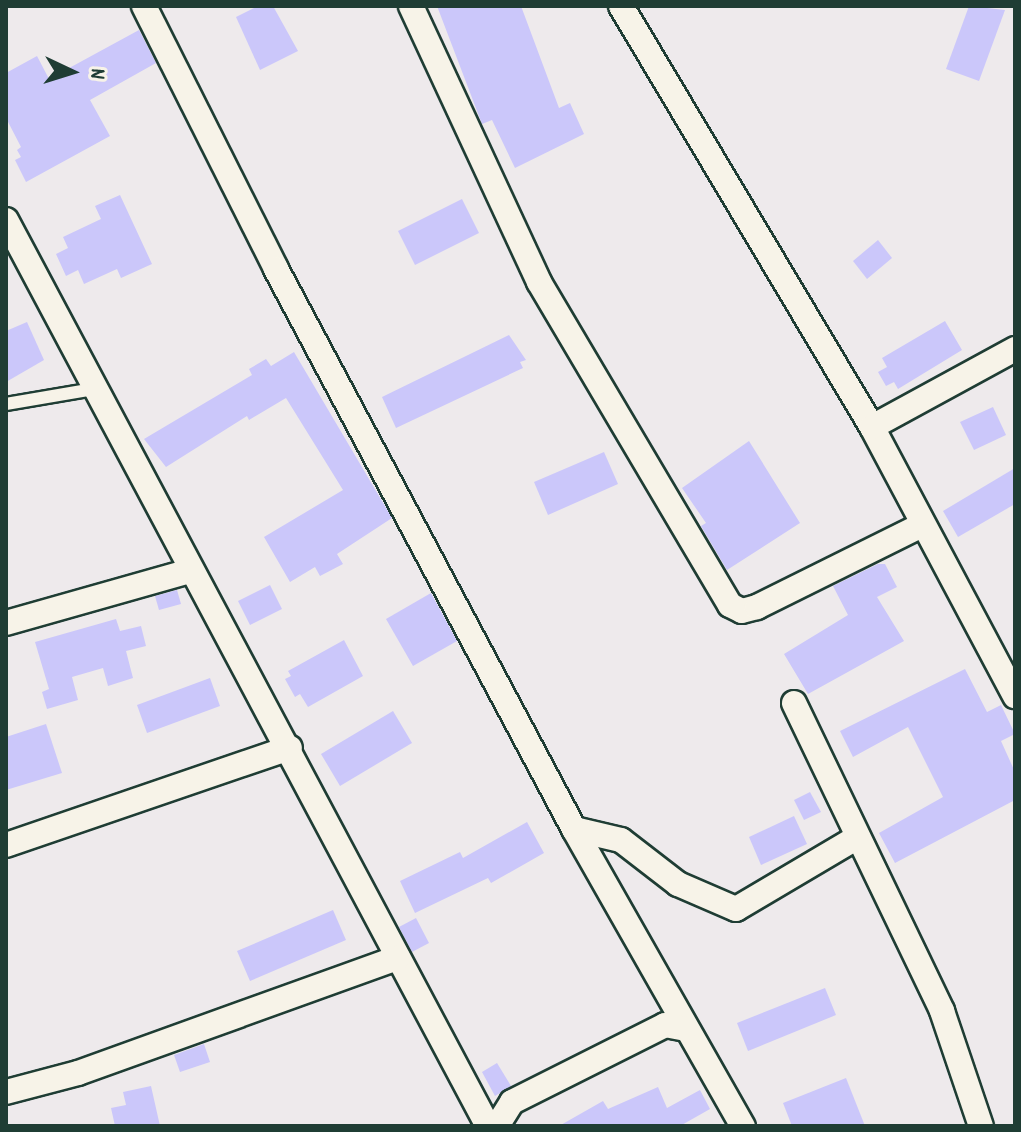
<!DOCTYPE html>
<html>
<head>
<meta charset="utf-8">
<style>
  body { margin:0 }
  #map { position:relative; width:1021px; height:1132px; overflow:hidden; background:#eeeaec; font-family:Dekko,sans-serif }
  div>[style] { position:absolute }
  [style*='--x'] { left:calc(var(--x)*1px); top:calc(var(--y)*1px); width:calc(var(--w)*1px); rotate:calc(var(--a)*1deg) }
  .building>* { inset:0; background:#cbc7fa }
  .roads { filter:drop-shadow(2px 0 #1f3d34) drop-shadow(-2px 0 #1f3d34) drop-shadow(0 2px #1f3d34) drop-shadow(0 -2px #1f3d34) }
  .lane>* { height:12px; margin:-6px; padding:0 6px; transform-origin:6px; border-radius:6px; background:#f7f3e8 }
  .street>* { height:24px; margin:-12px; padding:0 12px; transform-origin:12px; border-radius:12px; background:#f7f3e8 }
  span { translate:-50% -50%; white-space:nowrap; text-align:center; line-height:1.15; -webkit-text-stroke:8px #f7f3e8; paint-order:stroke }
  .frame { position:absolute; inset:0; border:8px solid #1f3d34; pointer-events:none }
  .north { position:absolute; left:32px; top:32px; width:80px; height:80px; -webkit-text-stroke:6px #f7f3e8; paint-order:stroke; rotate:94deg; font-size:22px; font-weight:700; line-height:32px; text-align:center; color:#1f3d34 }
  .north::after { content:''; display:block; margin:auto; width:28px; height:36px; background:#1f3d34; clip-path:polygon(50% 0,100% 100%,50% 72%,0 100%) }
</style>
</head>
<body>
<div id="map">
  <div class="building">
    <div style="clip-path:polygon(258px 6px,273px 6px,298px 51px,260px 70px,236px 17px)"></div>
    <div style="clip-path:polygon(437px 6px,521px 6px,559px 108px,570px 103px,584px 134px,515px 168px,492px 120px,482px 124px)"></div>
    <div style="clip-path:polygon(969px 6px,1005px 10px,979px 81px,946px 69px)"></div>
    <div style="clip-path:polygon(139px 30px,156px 63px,90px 100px,110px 136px,26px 182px,15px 160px,21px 157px,17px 150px,21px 147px,6px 118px,6px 73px,37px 56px,49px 79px)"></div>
    <div style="clip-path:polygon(120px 195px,152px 264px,121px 278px,117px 269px,84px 284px,78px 270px,66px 276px,56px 254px,68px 248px,63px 237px,101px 219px,95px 206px)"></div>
    <div style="clip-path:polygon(462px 199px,479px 233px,415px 265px,398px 231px)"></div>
    <div style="clip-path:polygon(878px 240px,892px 258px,867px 279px,853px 261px)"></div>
    <div style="clip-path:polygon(945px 321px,962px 350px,898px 389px,894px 382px,886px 386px,878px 372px,887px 367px,882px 358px)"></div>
    <div style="clip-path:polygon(27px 322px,44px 360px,6px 382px,6px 331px)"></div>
    <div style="clip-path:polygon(509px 335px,526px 360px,520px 362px,523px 368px,396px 428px,382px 397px)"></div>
    <div style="clip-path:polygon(294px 352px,392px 518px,337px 554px,343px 564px,320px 576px,315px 567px,290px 582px,264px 537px,343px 490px,286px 398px,249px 420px,247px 416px,166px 467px,144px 439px,252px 375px,249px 369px,266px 359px,271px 366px)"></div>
    <div style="clip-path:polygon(993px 407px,1006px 435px,974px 450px,960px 422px)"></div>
    <div style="clip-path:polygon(749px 441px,800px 523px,727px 570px,701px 526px,706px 523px,682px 488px)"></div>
    <div style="clip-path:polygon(604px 452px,618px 484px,548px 515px,534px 482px)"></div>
    <div style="clip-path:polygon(1015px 468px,1015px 504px,958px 537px,943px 511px)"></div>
    <div style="clip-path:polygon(878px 564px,885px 564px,897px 587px,877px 597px,904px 641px,808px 694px,784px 654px,848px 615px,833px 586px)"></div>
    <div style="clip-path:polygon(270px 585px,282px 609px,250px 625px,238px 601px)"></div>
    <div style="clip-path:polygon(177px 590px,181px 604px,159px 610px,155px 596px)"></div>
    <div style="clip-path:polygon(431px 593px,457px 641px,413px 666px,386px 619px)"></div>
    <div style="clip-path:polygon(116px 619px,120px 631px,141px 626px,146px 646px,126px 651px,133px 678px,108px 686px,103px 668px,72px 677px,78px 700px,47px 709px,42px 692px,49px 689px,35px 642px)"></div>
    <div style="clip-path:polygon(344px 640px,363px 676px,308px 707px,300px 694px,295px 697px,285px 679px,291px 676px,288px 671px)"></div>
    <div style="clip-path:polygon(965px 669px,987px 712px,1001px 705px,1015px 734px,1001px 741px,1015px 772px,1015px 800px,895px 863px,879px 833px,943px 797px,908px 727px,853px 757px,840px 731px)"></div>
    <div style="clip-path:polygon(210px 678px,220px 706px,147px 733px,137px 705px)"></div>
    <div style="clip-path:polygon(393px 711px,412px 743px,340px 786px,321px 754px)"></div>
    <div style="clip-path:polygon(46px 724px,62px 773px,6px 790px,6px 737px)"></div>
    <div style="clip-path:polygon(810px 792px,821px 812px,804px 820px,794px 800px)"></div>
    <div style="clip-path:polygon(794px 816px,807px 844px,761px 865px,749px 837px)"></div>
    <div style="clip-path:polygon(527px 822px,544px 853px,491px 883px,488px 878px,415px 913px,400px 881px,460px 852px,463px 858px)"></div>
    <div style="clip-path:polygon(333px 910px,346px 940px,250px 981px,237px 951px)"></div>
    <div style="clip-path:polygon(416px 918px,429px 943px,412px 952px,399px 927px)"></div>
    <div style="clip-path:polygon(825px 988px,836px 1015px,748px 1051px,737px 1023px)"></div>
    <div style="clip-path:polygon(204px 1044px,210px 1062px,180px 1072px,174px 1055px)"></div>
    <div style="clip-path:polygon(497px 1063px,511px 1086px,495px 1096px,482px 1072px)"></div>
    <div style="clip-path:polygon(846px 1078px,865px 1126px,792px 1126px,783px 1103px)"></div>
    <div style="clip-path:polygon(151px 1086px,160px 1126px,115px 1126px,111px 1108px,126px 1105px,123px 1092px)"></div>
    <div style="clip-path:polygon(658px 1087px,667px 1108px,700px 1090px,710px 1109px,680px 1126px,559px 1126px,603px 1101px,608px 1109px)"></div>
  </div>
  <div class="roads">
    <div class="lane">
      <div style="--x:6;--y:404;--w:89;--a:-9.7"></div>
    </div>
    <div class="street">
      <div style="--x:144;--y:6;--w:294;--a:63.3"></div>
      <div style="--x:276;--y:269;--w:634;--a:61.98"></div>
      <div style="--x:574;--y:829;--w:342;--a:60.4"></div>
      <div style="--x:411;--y:6;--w:304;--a:65.1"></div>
      <div style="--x:539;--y:282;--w:375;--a:59.4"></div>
      <div style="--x:730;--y:605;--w:13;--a:27"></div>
      <div style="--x:742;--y:611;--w:16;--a:-15"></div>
      <div style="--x:757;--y:607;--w:184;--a:-26.4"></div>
      <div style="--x:621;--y:6;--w:490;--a:59.2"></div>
      <div style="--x:872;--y:427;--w:305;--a:62"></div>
      <div style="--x:6;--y:220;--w:1026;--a:61.99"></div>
      <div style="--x:872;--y:427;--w:163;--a:-28.6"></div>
      <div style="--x:6;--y:623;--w:191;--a:-15.8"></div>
      <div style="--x:794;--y:703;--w:342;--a:64.3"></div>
      <div style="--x:942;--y:1011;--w:121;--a:71.3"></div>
      <div style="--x:574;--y:829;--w:48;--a:13.2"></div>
      <div style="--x:621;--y:840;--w:72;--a:37.7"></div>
      <div style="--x:678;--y:884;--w:63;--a:23.3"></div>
      <div style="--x:736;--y:909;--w:139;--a:-30.6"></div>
      <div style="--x:6;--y:845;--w:300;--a:-18.9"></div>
      <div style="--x:6;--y:1092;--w:74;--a:-14.8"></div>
      <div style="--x:78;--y:1073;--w:340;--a:-19.8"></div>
      <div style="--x:497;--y:1126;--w:28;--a:-58"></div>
      <div style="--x:512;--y:1102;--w:171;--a:-26.7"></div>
      <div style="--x:665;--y:1025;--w:20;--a:11"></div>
    </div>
  </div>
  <div class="frame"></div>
  <div class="north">N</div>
</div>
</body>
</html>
